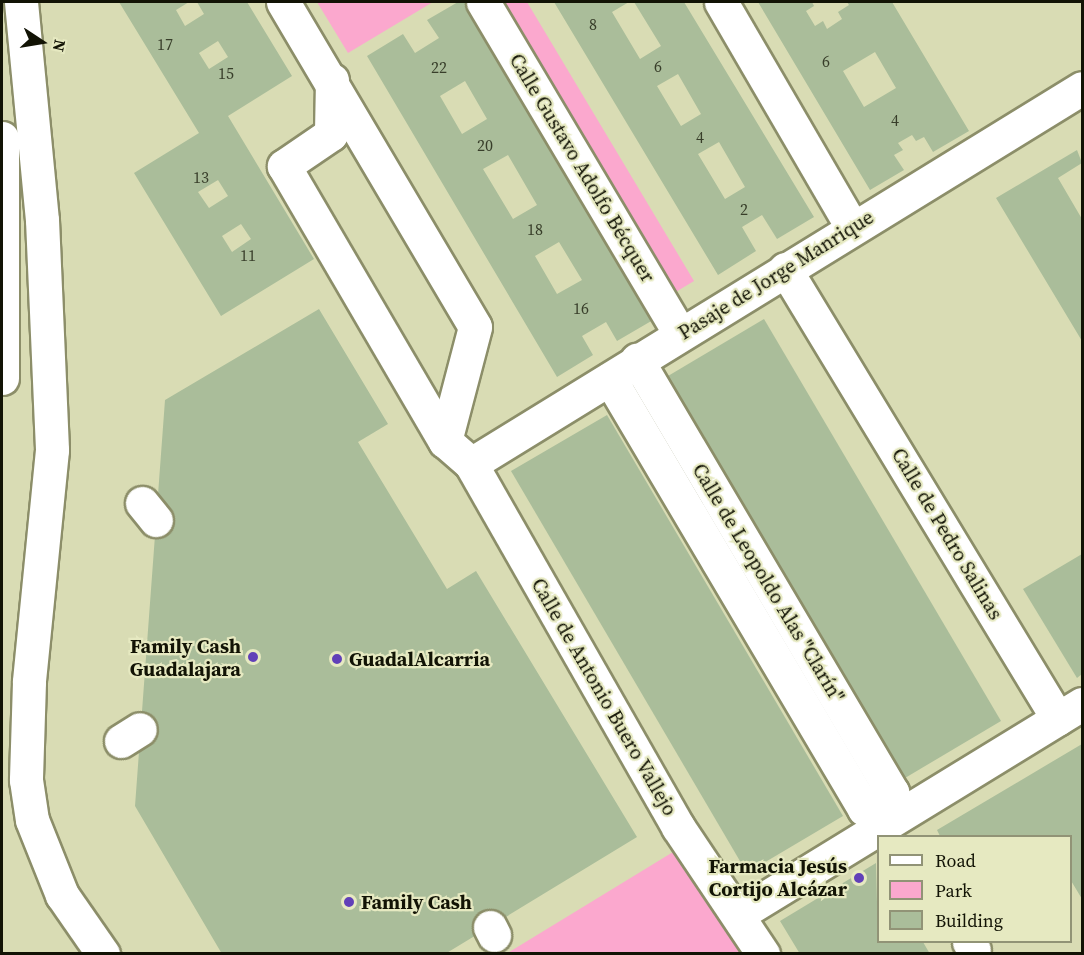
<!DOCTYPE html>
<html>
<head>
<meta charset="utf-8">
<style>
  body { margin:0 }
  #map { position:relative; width:1084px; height:955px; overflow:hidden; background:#d9dcb4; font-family:"Source Serif 4",serif }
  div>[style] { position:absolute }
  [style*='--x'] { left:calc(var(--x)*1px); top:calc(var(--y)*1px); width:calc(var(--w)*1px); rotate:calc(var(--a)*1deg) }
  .green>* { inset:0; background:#fba8ce }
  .building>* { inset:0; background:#aabd9a }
  .roads { filter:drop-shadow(2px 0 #8c8e69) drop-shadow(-2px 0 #8c8e69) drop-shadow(0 2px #8c8e69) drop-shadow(0 -2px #8c8e69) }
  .minor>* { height:33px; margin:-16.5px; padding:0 16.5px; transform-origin:16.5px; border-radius:16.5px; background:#fff }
  .highway>* { height:33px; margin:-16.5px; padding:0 16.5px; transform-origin:16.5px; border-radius:16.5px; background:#fff }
  .dots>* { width:16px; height:16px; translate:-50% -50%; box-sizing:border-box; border:3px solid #e6e9c1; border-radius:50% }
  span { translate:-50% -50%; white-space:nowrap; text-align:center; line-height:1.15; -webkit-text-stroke:4.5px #e6e9c1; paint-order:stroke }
  .number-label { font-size:16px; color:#383e2a }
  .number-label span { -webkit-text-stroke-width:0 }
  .street-label { font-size:20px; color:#121305 }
  .poi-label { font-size:20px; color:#121305; font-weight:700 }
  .right { translate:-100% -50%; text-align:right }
  .left { translate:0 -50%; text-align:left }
  .frame { position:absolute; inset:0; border:3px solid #121305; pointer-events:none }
  .legend { position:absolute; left:877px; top:835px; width:195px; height:108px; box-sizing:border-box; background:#e6e9c1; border:2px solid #919376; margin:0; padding:8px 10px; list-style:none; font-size:18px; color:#121305 }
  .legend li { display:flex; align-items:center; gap:12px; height:30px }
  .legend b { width:30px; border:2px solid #919376 }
  .north { position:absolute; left:12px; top:12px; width:60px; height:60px; -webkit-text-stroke:4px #e6e9c1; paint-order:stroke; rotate:102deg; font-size:16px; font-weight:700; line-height:24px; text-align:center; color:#121305 }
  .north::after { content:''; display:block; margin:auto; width:21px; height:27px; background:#121305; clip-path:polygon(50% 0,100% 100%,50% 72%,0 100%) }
</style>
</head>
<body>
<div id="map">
  <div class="green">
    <div style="clip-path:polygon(317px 2px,433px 2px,348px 53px)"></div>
    <div style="clip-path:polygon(493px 2px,527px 2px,694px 281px,669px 296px)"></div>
    <div style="clip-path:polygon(678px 849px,741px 953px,506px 954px)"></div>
  </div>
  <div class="building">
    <div style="clip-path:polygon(evenodd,119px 2px,189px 2px,176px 10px,185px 26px,204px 14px,197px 2px,247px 2px,292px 76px,228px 116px,314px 259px,221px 316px,134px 173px,199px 133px,119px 2px,218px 41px,228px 57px,209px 69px,199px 53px,218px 41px,119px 2px,218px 180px,228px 196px,209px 208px,198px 192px,218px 180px,119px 2px,241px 224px,251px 239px,232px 252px,222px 236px,241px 224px)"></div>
    <div style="clip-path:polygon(evenodd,458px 2px,466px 2px,653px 320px,617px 341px,606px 322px,582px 336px,593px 355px,557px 377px,367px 56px,403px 34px,415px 53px,439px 38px,427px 20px,458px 2px,465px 81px,487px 119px,462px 134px,440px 96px,465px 81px,458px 2px,508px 155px,537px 205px,513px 219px,483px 169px,508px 155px,458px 2px,559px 242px,582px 280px,557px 294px,535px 256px,559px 242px)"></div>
    <div style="clip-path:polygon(evenodd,554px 2px,629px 2px,612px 12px,640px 59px,661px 46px,634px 2px,684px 2px,814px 217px,777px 239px,762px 215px,742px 227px,756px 251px,718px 275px,554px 2px,678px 74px,701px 114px,681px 126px,657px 86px,678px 74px,554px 2px,719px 142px,745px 187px,725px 199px,698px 154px,719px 142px)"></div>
    <div style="clip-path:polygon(evenodd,758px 2px,812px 2px,814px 6px,806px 11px,815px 26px,823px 21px,827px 29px,842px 19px,838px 12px,849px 5px,847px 2px,892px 2px,969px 131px,933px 152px,924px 137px,916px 141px,912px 135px,898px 143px,903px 150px,894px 155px,904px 170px,870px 190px,758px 2px,875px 52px,896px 88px,864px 107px,843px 71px,875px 52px)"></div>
    <div style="clip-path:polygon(1077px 150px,1082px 163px,1058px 178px,1082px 219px,1082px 341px,996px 198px)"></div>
    <div style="clip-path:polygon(319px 309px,388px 424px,358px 442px,447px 589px,476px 571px,637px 837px,445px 954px,222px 954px,135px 806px,165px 400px)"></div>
    <div style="clip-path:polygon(764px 319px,1001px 721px,905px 778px,668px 376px)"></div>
    <div style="clip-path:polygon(607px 415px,843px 816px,747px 873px,511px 471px)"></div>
    <div style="clip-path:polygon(1082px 554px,1082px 674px,1077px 678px,1023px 589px)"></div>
    <div style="clip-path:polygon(1082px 744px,1082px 899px,1070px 879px,1070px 836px,940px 836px,937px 830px)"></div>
    <div style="clip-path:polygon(876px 863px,878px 942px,923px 942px,930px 954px,800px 954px,780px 921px)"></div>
  </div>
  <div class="roads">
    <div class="minor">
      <div style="--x:283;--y:2;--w:377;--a:59.4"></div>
      <div style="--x:475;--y:327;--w:118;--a:104.7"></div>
      <div style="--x:445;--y:441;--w:35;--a:41"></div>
      <div style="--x:471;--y:464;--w:418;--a:60.3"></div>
      <div style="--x:678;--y:827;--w:153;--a:56.2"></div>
      <div style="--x:483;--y:2;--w:386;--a:59.3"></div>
      <div style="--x:721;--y:2;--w:260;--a:59.8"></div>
      <div style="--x:332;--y:80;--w:54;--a:91.1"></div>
      <div style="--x:331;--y:134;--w:57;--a:145.8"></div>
      <div style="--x:284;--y:166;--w:319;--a:59.7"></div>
      <div style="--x:785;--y:269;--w:526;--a:58.76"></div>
      <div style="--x:610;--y:379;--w:499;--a:59.4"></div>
      <div style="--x:864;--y:809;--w:33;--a:-31"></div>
      <div style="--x:892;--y:792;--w:502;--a:-120.55"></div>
      <div style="--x:471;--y:464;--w:717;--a:-31.61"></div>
      <div style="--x:142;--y:503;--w:22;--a:51"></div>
      <div style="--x:121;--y:741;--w:22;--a:-32"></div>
      <div style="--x:739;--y:914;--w:402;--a:-31.5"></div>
      <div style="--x:490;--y:927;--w:9;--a:63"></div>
      <div style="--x:969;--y:942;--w:9;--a:58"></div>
    </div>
    <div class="highway">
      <div style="--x:21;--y:2;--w:219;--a:84.5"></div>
      <div style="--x:42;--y:220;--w:230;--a:87.5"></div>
      <div style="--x:52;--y:450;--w:233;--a:95.7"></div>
      <div style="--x:29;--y:682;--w:98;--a:91.8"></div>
      <div style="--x:26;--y:780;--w:40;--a:81.5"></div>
      <div style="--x:32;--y:820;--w:81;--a:68.2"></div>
      <div style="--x:62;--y:895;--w:72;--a:55.2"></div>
      <div style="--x:2;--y:138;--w:240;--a:90"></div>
    </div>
  </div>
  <div class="dots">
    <div style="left:253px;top:657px;background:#6140b8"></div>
    <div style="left:337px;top:659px;background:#6140b8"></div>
    <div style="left:859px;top:878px;background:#6140b8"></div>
    <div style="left:349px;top:902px;background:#6140b8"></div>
  </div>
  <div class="number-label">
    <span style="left:593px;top:24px">8</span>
    <span style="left:165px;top:44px">17</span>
    <span style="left:826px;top:61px">6</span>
    <span style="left:658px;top:66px">6</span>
    <span style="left:439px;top:67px">22</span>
    <span style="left:226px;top:73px">15</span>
    <span style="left:895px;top:120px">4</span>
    <span style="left:700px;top:137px">4</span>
    <span style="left:485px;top:145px">20</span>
    <span style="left:201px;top:177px">13</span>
    <span style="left:744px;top:209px">2</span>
    <span style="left:535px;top:229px">18</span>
    <span style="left:248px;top:255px">11</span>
    <span style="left:581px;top:308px">16</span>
  </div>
  <div class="street-label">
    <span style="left:582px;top:168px;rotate:59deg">Calle Gustavo Adolfo Bécquer</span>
    <span style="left:776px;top:275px;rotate:-32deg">Pasaje de Jorge Manrique</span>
    <span style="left:947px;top:534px;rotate:59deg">Calle de Pedro Salinas</span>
    <span style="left:768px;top:583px;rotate:59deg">Calle de Leopoldo Alas "Clarín"</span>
    <span style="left:604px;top:697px;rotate:60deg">Calle de Antonio Buero Vallejo</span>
  </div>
  <div class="poi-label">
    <span class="right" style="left:241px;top:658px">Family Cash<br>Guadalajara</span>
    <span class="left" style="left:349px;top:659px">GuadalAlcarria</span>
    <span class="right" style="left:847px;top:878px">Farmacia Jesús<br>Cortijo Alcázar</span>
    <span class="left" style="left:361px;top:902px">Family Cash</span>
  </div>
  <div class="frame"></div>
  <ul class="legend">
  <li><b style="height:8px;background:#fff"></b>Road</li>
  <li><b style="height:16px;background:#fba8ce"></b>Park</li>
  <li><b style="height:16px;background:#aabd9a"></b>Building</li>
  </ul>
  <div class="north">N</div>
</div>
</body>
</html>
